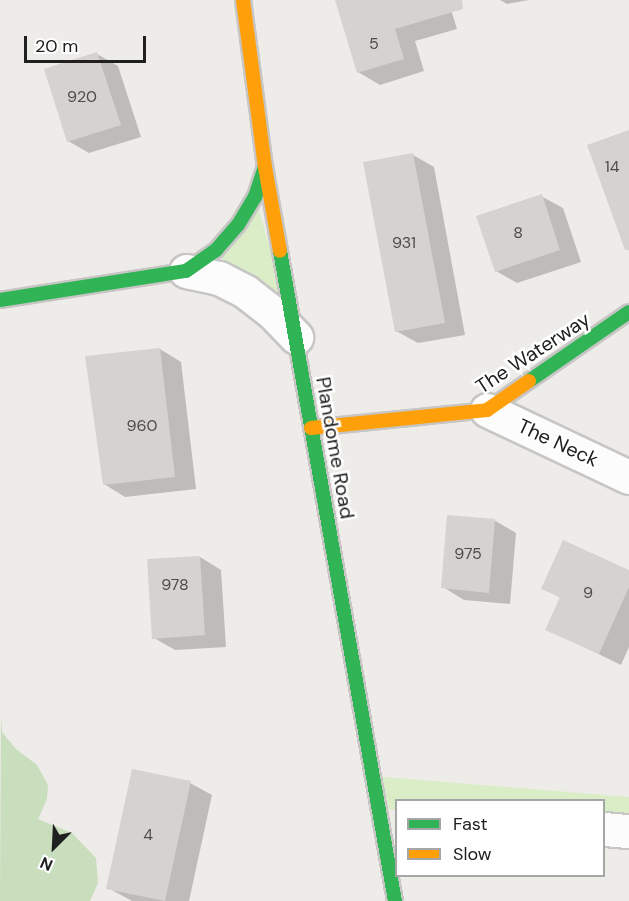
<!DOCTYPE html>
<html>
<head>
<meta charset="utf-8">
<style>
  body { margin:0 }
  #map { position:relative; width:629px; height:901px; overflow:hidden; background:#eeece9; font-family:"DM Sans",sans-serif }
  div>[style] { position:absolute }
  [style*='--x'] { left:calc(var(--x)*1px); top:calc(var(--y)*1px); width:calc(var(--w)*1px); rotate:calc(var(--a)*1deg) }
  .grass>* { inset:0; background:#dbedc7 }
  .forest>* { inset:0; background:#c9debd }
  .shadow>* { inset:0; background:#0003 }
  .building>* { inset:0; background:#d5d2d0 }
  .roads { filter:drop-shadow(2px 0 #c7c6c5) drop-shadow(-2px 0 #c7c6c5) drop-shadow(0 2px #c7c6c5) drop-shadow(0 -2px #c7c6c5) }
  .street>* { height:33px; margin:-16.5px; padding:0 16.5px; transform-origin:16.5px; border-radius:16.5px; background:#fcfcfc }
  .fast>* { height:14px; margin:-7px; padding:0 7px; transform-origin:7px; border-radius:7px; background:#30b455 }
  .slow>* { height:14px; margin:-7px; padding:0 7px; transform-origin:7px; border-radius:7px; background:#ff9f0a }
  span { translate:-50% -50%; white-space:nowrap; text-align:center; line-height:1.15; -webkit-text-stroke:5px #fff; paint-order:stroke }
  .number-label { font-size:16px; color:#4d4c4c }
  .number-label span { -webkit-text-stroke-width:0 }
  .street-label { font-size:20px; color:#202020 }
  .legend { position:absolute; left:395px; top:799px; width:210px; height:78px; box-sizing:border-box; background:#fff; border:2px solid #a6a6a6; margin:0; padding:8px 10px; list-style:none; font-size:18px; color:#202020 }
  .legend li { display:flex; align-items:center; gap:12px; height:30px }
  .legend b { width:30px; border:2px solid #a6a6a6 }
  .north { position:absolute; left:24px; top:817px; width:60px; height:60px; -webkit-text-stroke:4px #fff; paint-order:stroke; rotate:204deg; font-size:16px; font-weight:700; line-height:24px; text-align:center; color:#202020 }
  .north::after { content:''; display:block; margin:auto; width:21px; height:27px; background:#202020; clip-path:polygon(50% 0,100% 100%,50% 72%,0 100%) }
  .scale { position:absolute; left:24px; top:36px; width:122px; height:27px; box-sizing:border-box; border:3px solid #202020; border-top:0; padding-left:8px; font-size:18px; line-height:21px; white-space:nowrap; color:#202020; -webkit-text-stroke:4px #fff; paint-order:stroke }
</style>
</head>
<body>
<div id="map">
  <div class="grass">
    <div style="clip-path:polygon(255px 197px,296px 337px,246px 292px,216px 250px)"></div>
    <div style="clip-path:polygon(373px 776px,629px 797px,629px 831px,604px 828px,604px 800px,396px 800px,396px 810px,379px 809px)"></div>
  </div>
  <div class="forest">
    <div style="clip-path:polygon(1px 714px,2px 732px,16px 749px,37px 765px,48px 785px,47px 799px,38px 819px,72px 833px,96px 858px,98px 883px,90px 901px,0 901px)"></div>
  </div>
  <div class="shadow">
    <div style="clip-path:polygon(336px 0,448px 0,457px 29px,415px 41px,424px 71px,380px 85px,358px 72px)"></div>
    <div style="clip-path:polygon(500px 0,529px 0,507px 4px)"></div>
    <div style="clip-path:polygon(97px 54px,118px 66px,141px 137px,89px 153px,68px 141px)"></div>
    <div style="clip-path:polygon(413px 155px,434px 167px,465px 335px,418px 343px,396px 331px)"></div>
    <div style="clip-path:polygon(541px 196px,563px 208px,581px 262px,517px 283px,496px 271px)"></div>
    <div style="clip-path:polygon(160px 349px,181px 362px,196px 489px,125px 497px,104px 484px)"></div>
    <div style="clip-path:polygon(494px 520px,516px 533px,510px 604px,464px 600px,443px 587px)"></div>
    <div style="clip-path:polygon(200px 557px,221px 570px,226px 647px,175px 650px,154px 638px)"></div>
    <div style="clip-path:polygon(629px 571px,629px 647px,621px 665px,547px 629px,561px 598px,543px 588px)"></div>
    <div style="clip-path:polygon(190px 783px,212px 795px,189px 901px,132px 901px,108px 888px)"></div>
  </div>
  <div class="building">
    <div style="clip-path:polygon(335px 0,462px 0,463px 9px,395px 29px,404px 59px,357px 73px)"></div>
    <div style="clip-path:polygon(97px 52px,121px 125px,67px 142px,44px 69px)"></div>
    <div style="clip-path:polygon(629px 130px,629px 250px,625px 250px,587px 145px)"></div>
    <div style="clip-path:polygon(413px 153px,445px 323px,395px 332px,363px 162px)"></div>
    <div style="clip-path:polygon(542px 194px,560px 250px,495px 272px,476px 216px)"></div>
    <div style="clip-path:polygon(160px 348px,175px 477px,103px 485px,85px 356px)"></div>
    <div style="clip-path:polygon(447px 515px,495px 519px,489px 593px,441px 588px)"></div>
    <div style="clip-path:polygon(563px 540px,629px 570px,629px 587px,599px 654px,545px 630px,560px 597px,541px 589px)"></div>
    <div style="clip-path:polygon(200px 556px,205px 635px,152px 639px,147px 559px)"></div>
    <div style="clip-path:polygon(132px 769px,191px 781px,165px 901px,106px 889px)"></div>
  </div>
  <div class="roads">
    <div class="street">
      <div style="--x:186;--y:271;--w:34;--a:12"></div>
      <div style="--x:219;--y:278;--w:30;--a:27"></div>
      <div style="--x:246;--y:292;--w:33;--a:38"></div>
      <div style="--x:272;--y:312;--w:35;--a:46"></div>
      <div style="--x:487;--y:410;--w:157;--a:25.3"></div>
      <div style="--x:604;--y:829;--w:25;--a:5"></div>
    </div>
    <div class="fast">
      <div style="--x:280;--y:251;--w:660;--a:79.97"></div>
      <div style="--x:0;--y:300;--w:188;--a:-8.9"></div>
      <div style="--x:186;--y:271;--w:37;--a:-35"></div>
      <div style="--x:216;--y:250;--w:33;--a:-49"></div>
      <div style="--x:238;--y:225;--w:33;--a:-59"></div>
      <div style="--x:255;--y:197;--w:32;--a:-72"></div>
      <div style="--x:529;--y:381;--w:121;--a:-34.6"></div>
    </div>
    <div class="slow">
      <div style="--x:243;--y:0;--w:168;--a:82.5"></div>
      <div style="--x:265;--y:167;--w:85;--a:79.9"></div>
      <div style="--x:311;--y:428;--w:177;--a:-5.8"></div>
      <div style="--x:487;--y:410;--w:51;--a:-34.6"></div>
    </div>
  </div>
  <div class="number-label">
    <span style="left:374px;top:44px">5</span>
    <span style="left:82px;top:97px">920</span>
    <span style="left:612px;top:167px">14</span>
    <span style="left:518px;top:233px">8</span>
    <span style="left:404px;top:243px">931</span>
    <span style="left:142px;top:426px">960</span>
    <span style="left:468px;top:554px">975</span>
    <span style="left:175px;top:585px">978</span>
    <span style="left:588px;top:593px">9</span>
    <span style="left:148px;top:835px">4</span>
  </div>
  <div class="street-label">
    <span style="left:533px;top:353px;rotate:-33deg">The Waterway</span>
    <span style="left:558px;top:443px;rotate:25deg">The Neck</span>
    <span style="left:335px;top:448px;rotate:80deg">Plandome Road</span>
  </div>
  <ul class="legend">
  <li><b style="height:8px;background:#30b455"></b>Fast</li>
  <li><b style="height:8px;background:#ff9f0a"></b>Slow</li>
  </ul>
  <div class="north">N</div>
  <div class="scale">20 m</div>
</div>
</body>
</html>
